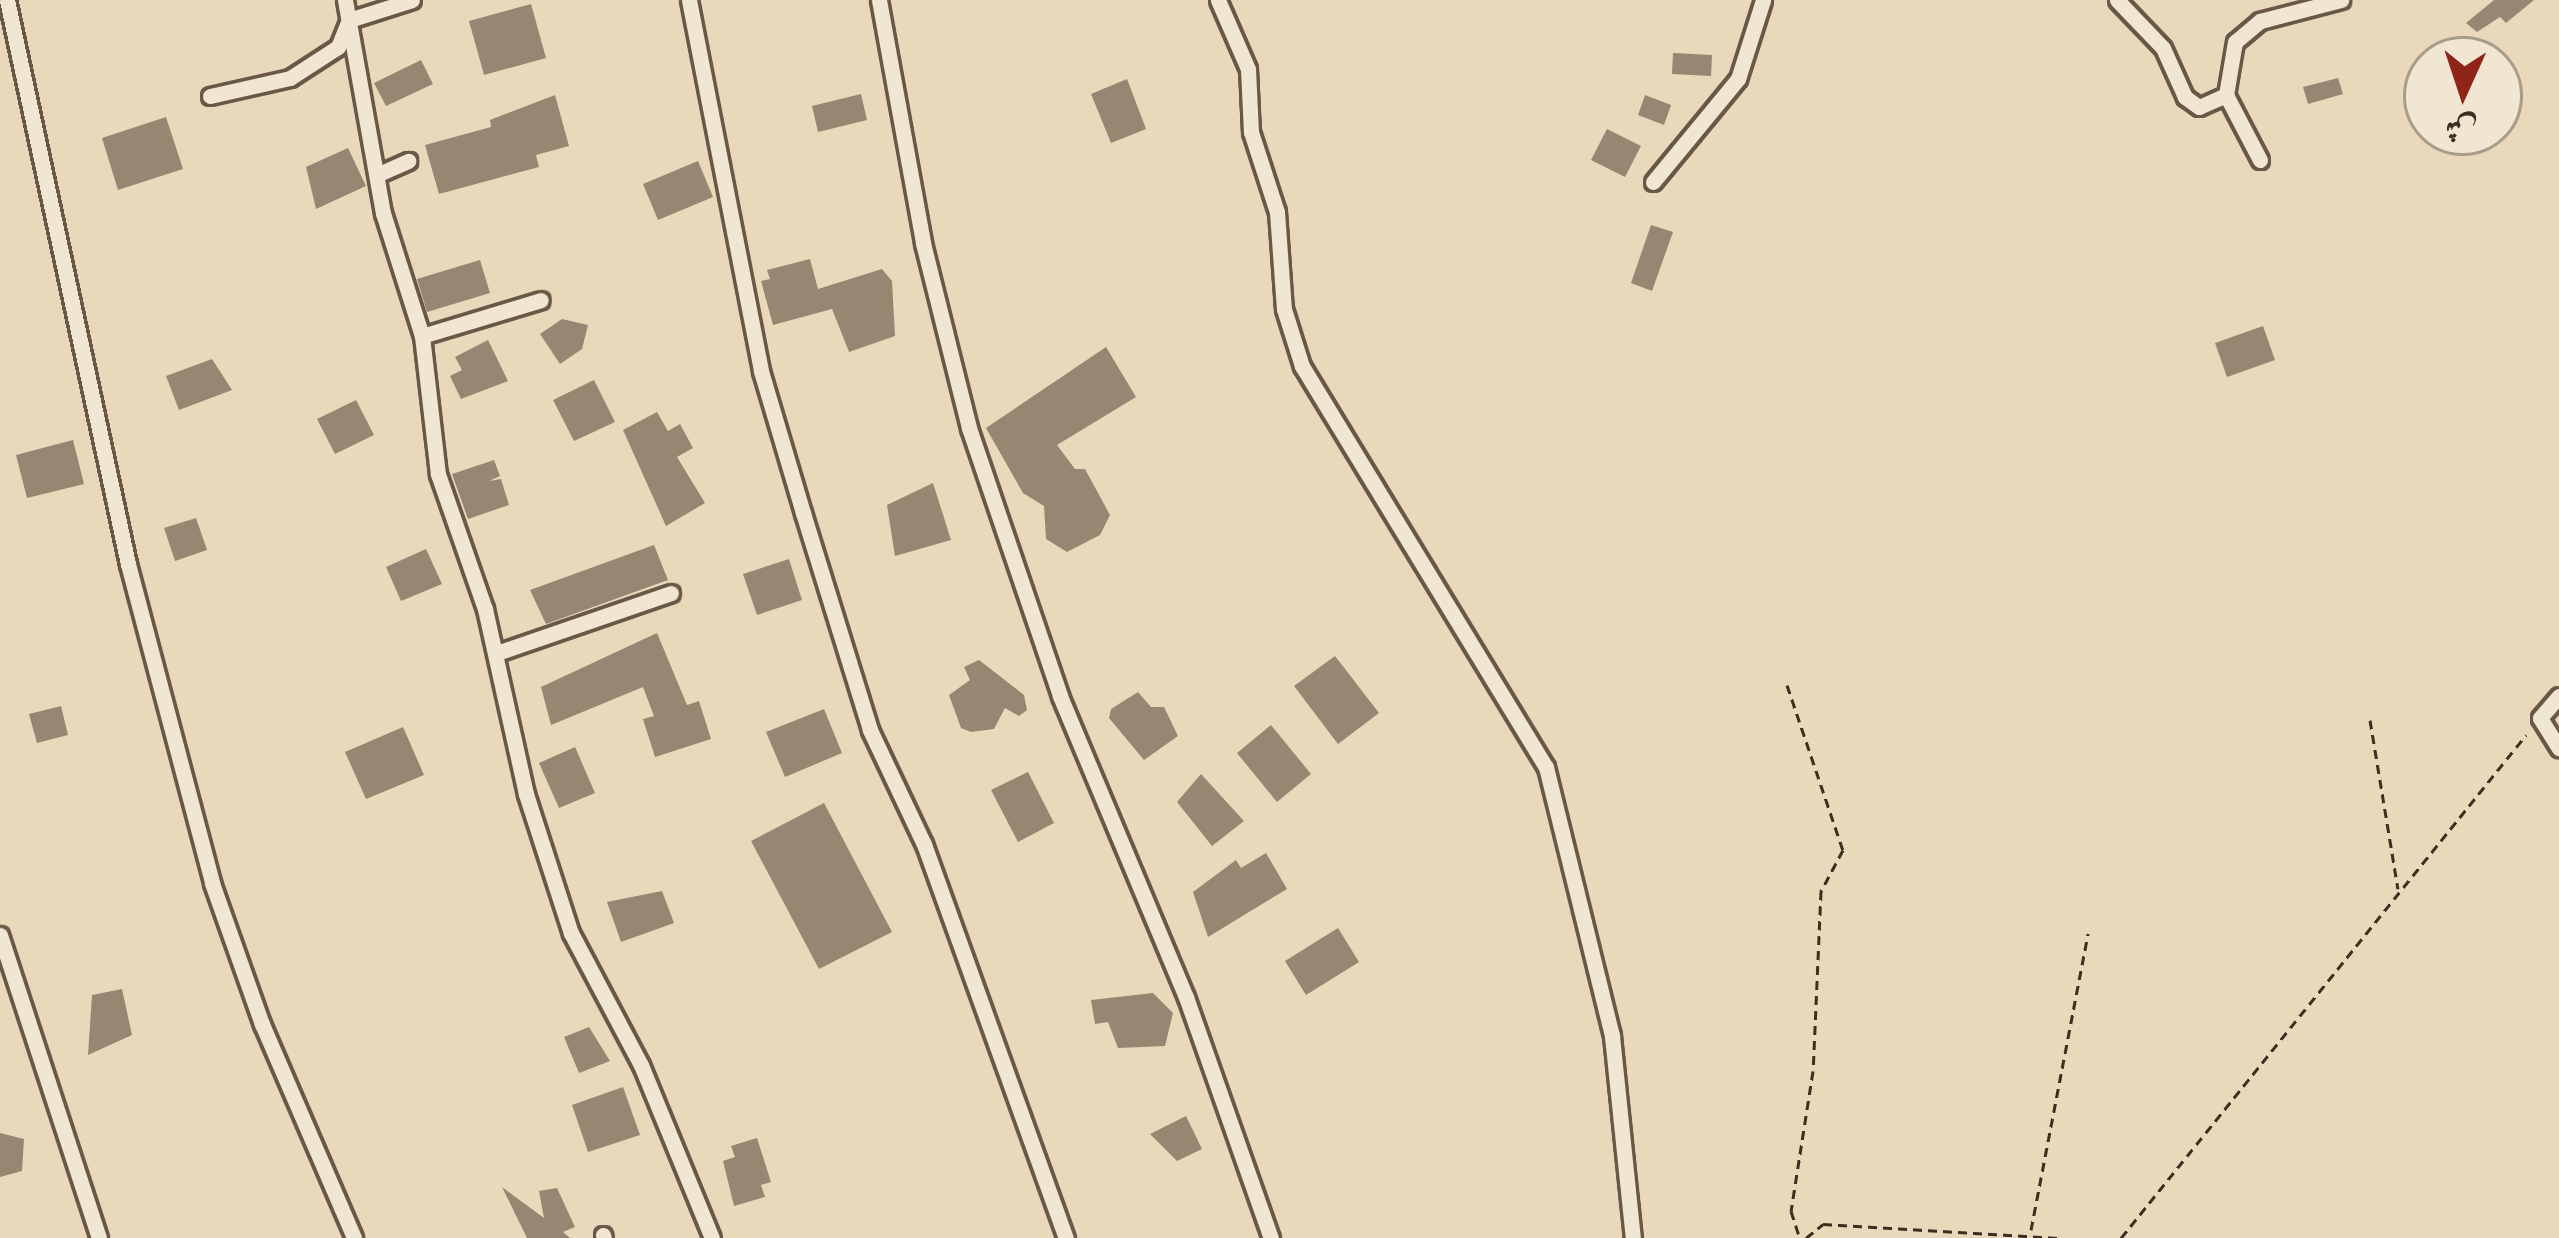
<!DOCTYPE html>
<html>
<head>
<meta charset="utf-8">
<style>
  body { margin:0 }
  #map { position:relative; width:2559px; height:1238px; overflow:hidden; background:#e9d9ba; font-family:Cardo,Amiri,serif }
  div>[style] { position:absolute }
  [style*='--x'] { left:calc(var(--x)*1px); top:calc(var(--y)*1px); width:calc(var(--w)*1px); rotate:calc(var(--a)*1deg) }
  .building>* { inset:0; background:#978671 }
  .path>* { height:3px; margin-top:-1.5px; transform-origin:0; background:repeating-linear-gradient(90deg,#3e2d21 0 9px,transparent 0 15px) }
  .roads { filter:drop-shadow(3px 0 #695847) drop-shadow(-3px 0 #695847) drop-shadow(0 3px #695847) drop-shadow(0 -3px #695847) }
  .minor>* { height:15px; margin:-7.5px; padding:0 7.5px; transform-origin:7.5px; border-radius:7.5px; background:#f1e6d2 }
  span { translate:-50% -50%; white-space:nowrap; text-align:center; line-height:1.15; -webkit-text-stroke:9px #f1e6d2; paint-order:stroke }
  .north { position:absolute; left:2403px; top:36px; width:120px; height:120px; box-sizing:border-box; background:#f1e6d2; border:3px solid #a99c8b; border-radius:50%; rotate:183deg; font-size:33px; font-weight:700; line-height:48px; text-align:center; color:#3e2d21 }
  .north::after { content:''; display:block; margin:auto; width:42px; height:54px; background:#8f2418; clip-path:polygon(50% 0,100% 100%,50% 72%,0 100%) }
</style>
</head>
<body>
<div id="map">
  <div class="building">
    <div style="clip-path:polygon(2494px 0,2534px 0,2506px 23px,2500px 17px,2477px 32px,2466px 23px)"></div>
    <div style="clip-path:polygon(531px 4px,546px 58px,484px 75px,469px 21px)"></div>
    <div style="clip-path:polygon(1673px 53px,1712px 55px,1711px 76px,1672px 74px)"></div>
    <div style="clip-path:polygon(421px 60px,433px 84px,386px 106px,374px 83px)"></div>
    <div style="clip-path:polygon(2338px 78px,2343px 94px,2308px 104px,2303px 87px)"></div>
    <div style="clip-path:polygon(1127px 79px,1146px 129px,1111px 143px,1091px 94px)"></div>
    <div style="clip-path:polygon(861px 94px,867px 120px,818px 132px,812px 106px)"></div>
    <div style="clip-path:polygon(555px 95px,569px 146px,536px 155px,539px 167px,439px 194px,425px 145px,491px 127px,490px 120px)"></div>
    <div style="clip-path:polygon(1645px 95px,1671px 105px,1664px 125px,1638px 115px)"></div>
    <div style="clip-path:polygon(166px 117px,183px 169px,118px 190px,102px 138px)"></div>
    <div style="clip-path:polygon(1607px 129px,1641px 146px,1625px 177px,1591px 160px)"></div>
    <div style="clip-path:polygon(348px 148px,366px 186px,316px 209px,306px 167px)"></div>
    <div style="clip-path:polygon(698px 161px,713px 197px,658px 220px,643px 184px)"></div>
    <div style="clip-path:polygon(1651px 225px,1673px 232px,1652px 291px,1631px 283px)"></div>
    <div style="clip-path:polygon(810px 259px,818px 289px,882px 269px,892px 281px,895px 336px,849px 352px,832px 309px,773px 325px,761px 281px,770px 279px,767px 270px)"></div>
    <div style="clip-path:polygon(480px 260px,490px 293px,427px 312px,417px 279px)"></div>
    <div style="clip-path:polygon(562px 319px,588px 325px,582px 349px,560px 364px,540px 334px)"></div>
    <div style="clip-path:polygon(2263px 326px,2275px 360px,2227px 377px,2215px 343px)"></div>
    <div style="clip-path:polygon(488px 340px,508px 381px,461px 399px,450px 376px,462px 370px,455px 357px)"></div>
    <div style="clip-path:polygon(1106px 347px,1136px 397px,1057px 445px,1075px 469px,1085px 469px,1110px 515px,1100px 535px,1067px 552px,1046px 539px,1044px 506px,1023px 493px,986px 428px)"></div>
    <div style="clip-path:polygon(212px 359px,232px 390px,179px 410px,166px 376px)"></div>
    <div style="clip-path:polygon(594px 380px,615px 422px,574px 441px,553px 400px)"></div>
    <div style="clip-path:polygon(356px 400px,374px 435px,335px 454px,317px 419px)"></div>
    <div style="clip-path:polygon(657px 412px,668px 431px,680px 424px,693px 448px,677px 457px,705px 503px,666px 526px,623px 430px)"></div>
    <div style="clip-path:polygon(73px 440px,84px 484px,27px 498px,16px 455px)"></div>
    <div style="clip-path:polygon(494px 460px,500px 476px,489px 481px,501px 479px,509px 505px,468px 519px,452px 474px)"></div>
    <div style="clip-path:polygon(933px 483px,951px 540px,895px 556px,887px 505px)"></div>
    <div style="clip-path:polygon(196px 518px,207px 550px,175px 561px,164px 528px)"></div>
    <div style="clip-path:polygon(654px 545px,668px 580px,546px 624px,530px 590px)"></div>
    <div style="clip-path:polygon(426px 549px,442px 584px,401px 601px,386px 567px)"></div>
    <div style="clip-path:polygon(789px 559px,802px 600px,757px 615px,743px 574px)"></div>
    <div style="clip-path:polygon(657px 633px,687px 705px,699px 701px,711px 739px,655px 757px,643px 719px,654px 716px,643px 687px,551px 725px,541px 687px)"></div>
    <div style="clip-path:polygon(1335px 656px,1379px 713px,1338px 744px,1294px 686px)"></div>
    <div style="clip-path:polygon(979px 660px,1024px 695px,1027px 710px,1019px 716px,1005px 708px,994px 729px,971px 732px,961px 728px,949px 695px,970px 680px,964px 667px)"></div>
    <div style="clip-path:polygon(1138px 692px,1151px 707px,1164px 707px,1178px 736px,1144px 760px,1109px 718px,1111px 709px)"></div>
    <div style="clip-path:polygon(61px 706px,68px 735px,37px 743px,29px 714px)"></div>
    <div style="clip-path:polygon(824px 709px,842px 753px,785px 777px,766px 732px)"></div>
    <div style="clip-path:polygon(1271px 725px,1311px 774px,1277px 802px,1237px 753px)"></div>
    <div style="clip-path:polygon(403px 727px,424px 775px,366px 799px,345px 752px)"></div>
    <div style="clip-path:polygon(575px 747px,595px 793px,559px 808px,539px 763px)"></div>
    <div style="clip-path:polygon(1028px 772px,1054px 823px,1018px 842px,991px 790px)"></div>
    <div style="clip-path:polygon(1201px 774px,1244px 821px,1212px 846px,1177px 802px)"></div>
    <div style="clip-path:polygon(824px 803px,892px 932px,819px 969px,751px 841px)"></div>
    <div style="clip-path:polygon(1266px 853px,1287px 889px,1208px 937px,1193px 892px,1236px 860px,1241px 868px)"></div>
    <div style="clip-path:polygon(662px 891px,674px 923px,621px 942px,607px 902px)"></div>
    <div style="clip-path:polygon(1338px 928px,1359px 962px,1306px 995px,1285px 961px)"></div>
    <div style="clip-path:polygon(122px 989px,132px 1035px,88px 1055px,92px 995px)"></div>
    <div style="clip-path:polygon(1153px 993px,1173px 1013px,1165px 1046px,1118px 1048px,1108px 1022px,1095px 1024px,1091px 1000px)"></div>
    <div style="clip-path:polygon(589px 1027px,610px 1061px,579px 1073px,564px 1037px)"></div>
    <div style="clip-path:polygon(623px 1087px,640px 1135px,588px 1152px,572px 1105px)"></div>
    <div style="clip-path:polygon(1186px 1116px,1202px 1149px,1177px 1161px,1150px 1134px)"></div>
    <div style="clip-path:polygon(0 1133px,24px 1139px,22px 1171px,0 1177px)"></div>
    <div style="clip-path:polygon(757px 1138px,771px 1182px,761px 1185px,765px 1197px,734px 1206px,723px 1161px,735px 1157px,731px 1146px)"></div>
    <div style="clip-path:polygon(502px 1187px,544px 1218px,539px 1191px,557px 1188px,575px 1227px,563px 1232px,570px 1238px,527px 1238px)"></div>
  </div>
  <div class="path">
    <div style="--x:1787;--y:685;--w:174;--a:71.3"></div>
    <div style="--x:1843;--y:850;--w:47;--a:118.2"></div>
    <div style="--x:1821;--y:891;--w:180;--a:92.5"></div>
    <div style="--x:1813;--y:1071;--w:142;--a:98.9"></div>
    <div style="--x:1791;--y:1211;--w:28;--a:72"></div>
    <div style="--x:2370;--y:720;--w:171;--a:80.6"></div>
    <div style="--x:2031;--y:1230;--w:302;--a:-79.1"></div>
    <div style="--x:1806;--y:1238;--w:22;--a:-39"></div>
    <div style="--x:1823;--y:1224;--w:237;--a:3.4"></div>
    <div style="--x:2121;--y:1238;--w:646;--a:-51.16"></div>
  </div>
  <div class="roads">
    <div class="minor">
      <div style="--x:7;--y:0;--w:577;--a:77.89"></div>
      <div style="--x:128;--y:564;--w:330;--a:75.2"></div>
      <div style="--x:212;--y:883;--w:150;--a:70.5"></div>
      <div style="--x:262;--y:1024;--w:233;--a:66.7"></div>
      <div style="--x:345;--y:0;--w:216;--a:79.9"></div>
      <div style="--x:383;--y:213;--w:129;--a:72.4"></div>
      <div style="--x:422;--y:336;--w:139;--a:83.4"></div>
      <div style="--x:438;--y:474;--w:143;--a:70.8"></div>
      <div style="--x:485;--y:609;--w:189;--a:77.5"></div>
      <div style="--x:526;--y:794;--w:146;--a:72.1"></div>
      <div style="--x:571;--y:933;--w:149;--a:62.1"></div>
      <div style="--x:641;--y:1065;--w:187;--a:67.7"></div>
      <div style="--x:689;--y:0;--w:378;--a:79"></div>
      <div style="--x:761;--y:371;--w:148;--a:73.5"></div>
      <div style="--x:803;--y:513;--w:227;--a:72.8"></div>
      <div style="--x:870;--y:730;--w:126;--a:64.7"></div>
      <div style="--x:924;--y:844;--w:419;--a:70.2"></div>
      <div style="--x:879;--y:0;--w:247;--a:79.7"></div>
      <div style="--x:923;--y:243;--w:191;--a:76"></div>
      <div style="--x:969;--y:428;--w:283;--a:71.2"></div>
      <div style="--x:1060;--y:696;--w:326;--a:67.3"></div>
      <div style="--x:1186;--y:997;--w:256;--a:70.6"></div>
      <div style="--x:1218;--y:0;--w:75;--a:66.5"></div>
      <div style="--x:1248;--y:69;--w:63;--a:87.3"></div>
      <div style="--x:1251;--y:132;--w:84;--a:72"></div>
      <div style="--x:1277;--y:212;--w:97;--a:85.9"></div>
      <div style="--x:1284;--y:309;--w:60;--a:72.5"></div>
      <div style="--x:1302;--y:366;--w:469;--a:58.7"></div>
      <div style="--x:1546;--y:767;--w:277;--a:76.2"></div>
      <div style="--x:1612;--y:1036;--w:203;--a:84.1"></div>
      <div style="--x:2117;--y:0;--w:66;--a:46.2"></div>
      <div style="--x:2163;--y:48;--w:54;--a:65.8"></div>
      <div style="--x:2185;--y:97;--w:17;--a:36"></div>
      <div style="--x:2199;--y:107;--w:30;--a:-24"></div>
      <div style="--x:210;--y:96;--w:82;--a:-12.7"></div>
      <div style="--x:290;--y:78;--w:57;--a:-32.9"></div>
      <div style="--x:338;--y:47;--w:29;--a:-68"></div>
      <div style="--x:349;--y:20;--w:66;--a:-17.6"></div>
      <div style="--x:2260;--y:160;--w:73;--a:-117.6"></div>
      <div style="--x:2226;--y:95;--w:54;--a:-80.4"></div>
      <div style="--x:2235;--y:42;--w:33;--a:-40"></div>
      <div style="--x:2260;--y:21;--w:84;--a:-14.5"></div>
      <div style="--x:381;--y:173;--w:30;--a:-24"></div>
      <div style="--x:1653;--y:182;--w:134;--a:-50.5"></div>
      <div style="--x:1738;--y:79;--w:83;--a:-72.4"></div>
      <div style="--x:422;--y:336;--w:124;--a:-16.8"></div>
      <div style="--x:497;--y:653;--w:184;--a:-19"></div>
      <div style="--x:2559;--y:696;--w:29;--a:131"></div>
      <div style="--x:2540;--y:718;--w:36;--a:58"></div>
      <div style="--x:0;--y:935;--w:319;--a:71.9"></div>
      <div style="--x:603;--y:1235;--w:3;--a:72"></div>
    </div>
  </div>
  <div class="north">ش</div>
</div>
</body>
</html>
